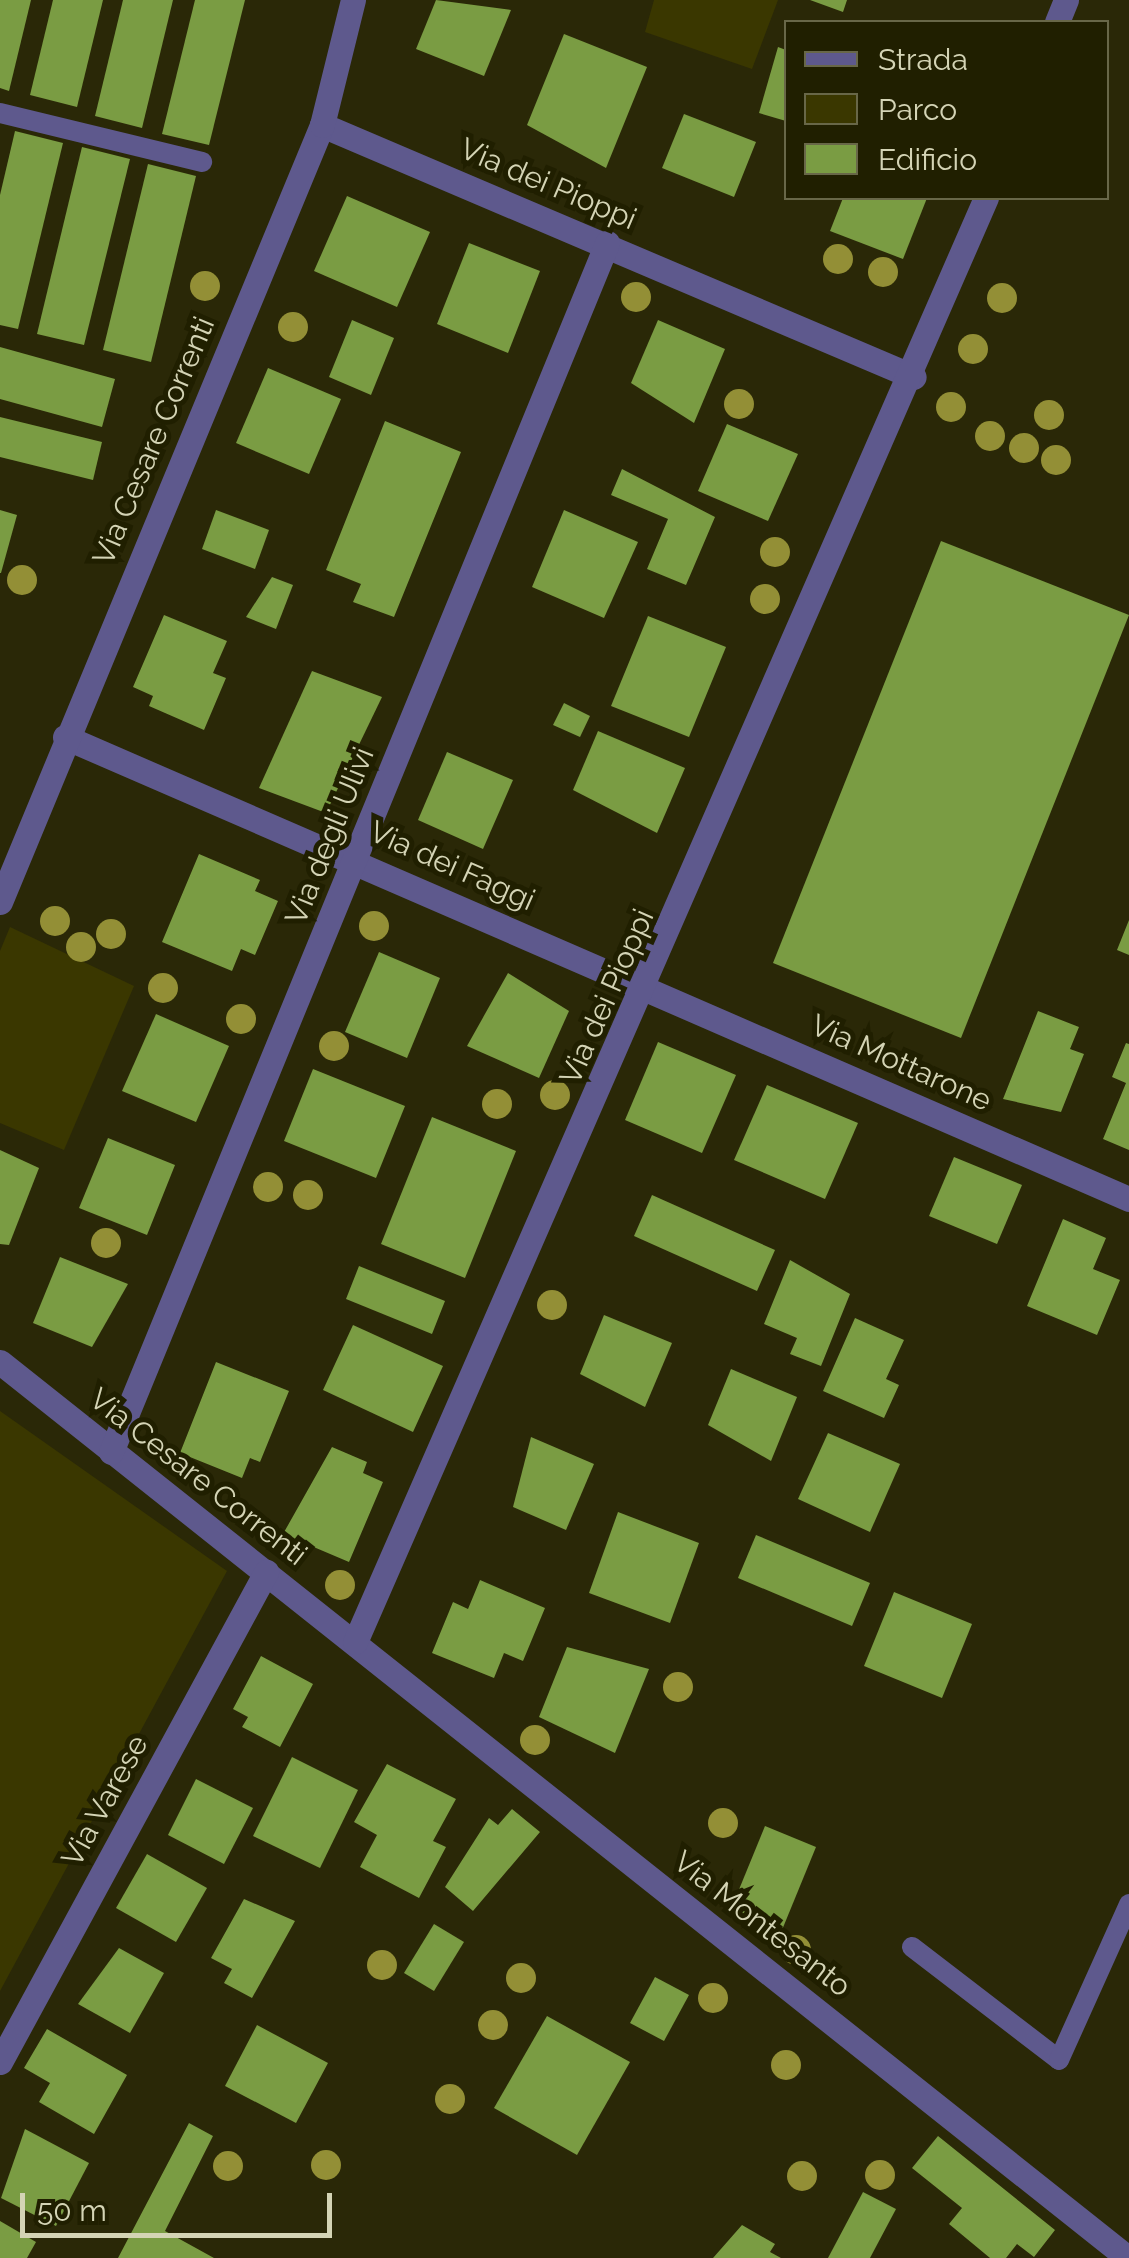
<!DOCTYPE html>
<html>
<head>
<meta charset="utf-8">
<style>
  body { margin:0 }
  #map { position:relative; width:1129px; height:2258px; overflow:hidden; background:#2a2807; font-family:Raleway,sans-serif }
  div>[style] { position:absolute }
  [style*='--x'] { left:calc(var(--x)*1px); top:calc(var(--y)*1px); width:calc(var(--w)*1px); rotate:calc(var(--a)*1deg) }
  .green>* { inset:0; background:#3a3700 }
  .building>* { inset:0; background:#7a9c43 }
  .service>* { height:20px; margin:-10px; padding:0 10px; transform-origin:10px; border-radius:10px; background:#5e598d }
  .minor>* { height:25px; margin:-12.5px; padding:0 12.5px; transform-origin:12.5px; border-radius:12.5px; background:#5e598d }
  .trees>* { width:30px; height:30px; margin:-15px; border-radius:50%; background:#938f36 }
  span { translate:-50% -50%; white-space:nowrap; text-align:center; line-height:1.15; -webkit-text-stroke:10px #201f00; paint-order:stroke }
  .street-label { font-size:30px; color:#d4d4b5 }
  .legend { position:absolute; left:784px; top:20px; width:325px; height:180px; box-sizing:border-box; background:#201f00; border:2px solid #686748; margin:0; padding:12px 18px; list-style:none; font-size:30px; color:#d4d4b5 }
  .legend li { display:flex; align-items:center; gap:20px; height:50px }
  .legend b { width:50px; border:2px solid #686748 }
  .scale { position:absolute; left:20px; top:2193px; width:312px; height:45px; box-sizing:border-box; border:5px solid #d4d4b5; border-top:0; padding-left:12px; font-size:30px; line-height:35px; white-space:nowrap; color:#d4d4b5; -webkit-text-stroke:8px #201f00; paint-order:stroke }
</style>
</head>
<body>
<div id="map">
  <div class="green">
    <div style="clip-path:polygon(654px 0,778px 0,752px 69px,645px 32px)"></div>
    <div style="clip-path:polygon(10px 927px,134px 986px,64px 1150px,0 1123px,0 951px)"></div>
    <div style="clip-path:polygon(0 1411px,227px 1571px,0 1991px)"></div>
  </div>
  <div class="building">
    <div style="clip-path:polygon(0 0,31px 0,9px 91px,0 88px)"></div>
    <div style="clip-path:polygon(53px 0,103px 0,77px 107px,30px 95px)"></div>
    <div style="clip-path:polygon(123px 0,173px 0,142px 128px,95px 116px)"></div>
    <div style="clip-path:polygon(195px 0,245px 0,209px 145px,162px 134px)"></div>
    <div style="clip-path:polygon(436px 0,511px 10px,484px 76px,416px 49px)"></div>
    <div style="clip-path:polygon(810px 0,847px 0,843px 12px)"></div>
    <div style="clip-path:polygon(564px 34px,647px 67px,606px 168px,527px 125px)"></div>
    <div style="clip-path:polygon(778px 47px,786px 50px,786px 121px,759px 113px)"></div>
    <div style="clip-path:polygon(684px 114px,756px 142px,734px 197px,662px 168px)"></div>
    <div style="clip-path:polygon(15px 131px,63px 143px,18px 329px,0 325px,0 195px)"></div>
    <div style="clip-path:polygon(82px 147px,130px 159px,84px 345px,37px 334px)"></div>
    <div style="clip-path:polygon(148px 164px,196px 176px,151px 362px,103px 350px)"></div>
    <div style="clip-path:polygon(347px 196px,430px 232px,397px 307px,314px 271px)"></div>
    <div style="clip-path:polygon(843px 198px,927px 198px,903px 259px,830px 231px)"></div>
    <div style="clip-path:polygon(469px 243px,540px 271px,508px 353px,437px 324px)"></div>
    <div style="clip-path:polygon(352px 320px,394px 338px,371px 395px,329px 377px)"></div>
    <div style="clip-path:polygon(658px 320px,725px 349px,694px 423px,631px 383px)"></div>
    <div style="clip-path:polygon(0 347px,115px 379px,102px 427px,0 399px)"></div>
    <div style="clip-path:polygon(268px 368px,341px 399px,309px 474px,236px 443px)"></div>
    <div style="clip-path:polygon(0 417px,102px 442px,93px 480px,0 457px)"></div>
    <div style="clip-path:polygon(385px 421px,461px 452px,394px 617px,353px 602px,361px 584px,326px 570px)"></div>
    <div style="clip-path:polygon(727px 424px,798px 454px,768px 521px,698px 491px)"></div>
    <div style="clip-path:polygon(622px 469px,715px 517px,686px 585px,647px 569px,668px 519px,611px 495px)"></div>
    <div style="clip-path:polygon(0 510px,17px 515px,1px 573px,0 573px)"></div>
    <div style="clip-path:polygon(216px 510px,269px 530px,255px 569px,202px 549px)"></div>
    <div style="clip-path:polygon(564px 510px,638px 542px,604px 618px,532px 587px)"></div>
    <div style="clip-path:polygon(941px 541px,1129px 615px,961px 1038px,773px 963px)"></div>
    <div style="clip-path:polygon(272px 577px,293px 585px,276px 629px,246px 617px)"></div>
    <div style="clip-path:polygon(164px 615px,227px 641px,213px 673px,226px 678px,204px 730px,149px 706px,153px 696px,133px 687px)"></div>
    <div style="clip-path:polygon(648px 616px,726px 647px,689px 737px,611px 706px)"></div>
    <div style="clip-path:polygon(312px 671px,382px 697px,326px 813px,259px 788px)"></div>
    <div style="clip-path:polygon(564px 703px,590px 716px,580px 737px,553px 725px)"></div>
    <div style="clip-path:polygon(598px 731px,685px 768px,657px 833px,573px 790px)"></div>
    <div style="clip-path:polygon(447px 752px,513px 780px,483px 849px,418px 820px)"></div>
    <div style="clip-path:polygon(199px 854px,260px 880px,255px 891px,278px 901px,255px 955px,241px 949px,232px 971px,162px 942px)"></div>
    <div style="clip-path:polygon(1129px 920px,1129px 955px,1117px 950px)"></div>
    <div style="clip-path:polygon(379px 952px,440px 978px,407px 1058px,345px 1032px)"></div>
    <div style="clip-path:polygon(508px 973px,569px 1011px,539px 1078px,467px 1046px)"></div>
    <div style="clip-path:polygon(1038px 1011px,1079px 1027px,1070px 1049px,1084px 1054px,1061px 1112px,1003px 1099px)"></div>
    <div style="clip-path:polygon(156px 1014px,229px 1046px,196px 1122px,122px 1091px)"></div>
    <div style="clip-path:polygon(658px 1042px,736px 1075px,702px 1153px,625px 1120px)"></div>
    <div style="clip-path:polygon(1126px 1043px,1129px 1044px,1129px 1150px,1103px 1139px,1126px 1083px,1112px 1077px)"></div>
    <div style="clip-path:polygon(313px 1069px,405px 1106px,376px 1178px,284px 1141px)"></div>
    <div style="clip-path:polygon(767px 1085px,858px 1123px,825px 1199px,734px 1160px)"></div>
    <div style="clip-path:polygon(432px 1117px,516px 1151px,465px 1278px,381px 1244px)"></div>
    <div style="clip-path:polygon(108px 1138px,175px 1165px,147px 1235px,79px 1208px)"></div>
    <div style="clip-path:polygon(0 1150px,39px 1168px,9px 1245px,0 1244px)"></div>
    <div style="clip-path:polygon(954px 1157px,1022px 1185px,997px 1244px,929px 1216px)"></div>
    <div style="clip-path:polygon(652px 1195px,775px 1250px,757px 1291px,634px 1236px)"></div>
    <div style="clip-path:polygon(1063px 1219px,1106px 1238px,1093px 1269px,1120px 1280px,1097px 1335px,1027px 1306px)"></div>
    <div style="clip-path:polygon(60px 1257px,128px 1284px,92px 1347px,33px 1323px)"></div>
    <div style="clip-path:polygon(790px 1260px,850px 1294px,821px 1366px,790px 1354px,797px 1338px,764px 1324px)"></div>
    <div style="clip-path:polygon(359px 1266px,445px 1301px,432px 1334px,346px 1299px)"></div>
    <div style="clip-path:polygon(604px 1315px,672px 1343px,645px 1407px,580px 1374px)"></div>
    <div style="clip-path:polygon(855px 1318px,904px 1340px,886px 1379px,899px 1385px,884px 1418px,823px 1391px)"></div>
    <div style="clip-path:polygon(353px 1325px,443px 1366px,413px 1432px,323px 1390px)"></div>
    <div style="clip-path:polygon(216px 1362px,289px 1391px,260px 1462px,250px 1458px,242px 1478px,180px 1453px)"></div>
    <div style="clip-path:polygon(731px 1369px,797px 1397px,771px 1461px,708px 1425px)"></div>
    <div style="clip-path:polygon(828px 1433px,900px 1464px,870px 1532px,798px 1499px)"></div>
    <div style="clip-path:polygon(531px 1437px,594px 1464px,566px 1530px,513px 1507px)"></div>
    <div style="clip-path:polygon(332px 1447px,367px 1462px,363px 1473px,383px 1482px,349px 1562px,283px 1534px)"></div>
    <div style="clip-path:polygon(618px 1512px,699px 1543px,670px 1623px,589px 1593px)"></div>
    <div style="clip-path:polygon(756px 1535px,870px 1583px,852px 1626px,738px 1578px)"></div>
    <div style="clip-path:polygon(480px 1580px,545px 1608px,523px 1661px,504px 1653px,494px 1678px,432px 1653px,453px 1602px,468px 1609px)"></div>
    <div style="clip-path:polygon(894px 1592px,972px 1624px,942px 1698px,864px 1666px)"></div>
    <div style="clip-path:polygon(567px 1647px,649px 1669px,615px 1753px,539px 1717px)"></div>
    <div style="clip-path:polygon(261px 1656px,313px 1684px,280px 1747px,242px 1727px,248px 1717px,233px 1709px)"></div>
    <div style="clip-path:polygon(292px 1757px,358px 1790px,320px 1868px,253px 1836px)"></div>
    <div style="clip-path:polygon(387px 1764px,456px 1799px,433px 1841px,446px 1847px,419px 1898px,360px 1867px,377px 1835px,354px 1822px)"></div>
    <div style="clip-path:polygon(196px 1779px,253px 1808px,224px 1864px,168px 1835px)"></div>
    <div style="clip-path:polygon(512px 1809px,540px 1832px,473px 1911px,445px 1887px,489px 1818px,498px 1825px)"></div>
    <div style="clip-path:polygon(765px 1826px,816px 1847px,782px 1930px,731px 1909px)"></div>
    <div style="clip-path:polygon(147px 1854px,207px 1888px,176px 1942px,116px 1908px)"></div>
    <div style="clip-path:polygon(244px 1899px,295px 1921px,252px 1998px,224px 1983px,232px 1969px,211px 1958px)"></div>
    <div style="clip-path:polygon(434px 1924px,464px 1942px,434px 1991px,404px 1973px)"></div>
    <div style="clip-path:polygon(119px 1948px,164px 1973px,130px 2033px,78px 2004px)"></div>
    <div style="clip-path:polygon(655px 1977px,689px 1995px,664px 2041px,630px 2023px)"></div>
    <div style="clip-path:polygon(547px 2016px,630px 2062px,577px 2155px,494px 2108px)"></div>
    <div style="clip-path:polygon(257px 2025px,328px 2063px,296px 2123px,225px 2086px)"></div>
    <div style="clip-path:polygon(47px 2029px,127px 2075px,94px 2134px,39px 2102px,50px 2083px,24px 2068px)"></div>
    <div style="clip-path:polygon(189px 2123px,213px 2136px,165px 2231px,214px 2258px,118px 2258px)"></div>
    <div style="clip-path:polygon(25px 2129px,89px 2163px,56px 2226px,1px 2198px)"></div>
    <div style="clip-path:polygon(938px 2136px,1055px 2230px,1034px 2257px,1017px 2244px,1006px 2258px,990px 2258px,949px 2224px,962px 2208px,912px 2168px)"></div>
    <div style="clip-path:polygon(863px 2192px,896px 2209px,870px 2258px,828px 2258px)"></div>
    <div style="clip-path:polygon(0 2221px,36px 2242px,27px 2258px,0 2258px)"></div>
    <div style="clip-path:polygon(742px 2225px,775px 2244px,770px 2252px,781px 2258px,713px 2258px)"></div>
  </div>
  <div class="service">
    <div style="--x:0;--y:113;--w:208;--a:13.6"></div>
    <div style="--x:912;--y:1947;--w:185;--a:37.5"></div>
    <div style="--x:1059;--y:2060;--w:171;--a:-65.8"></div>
  </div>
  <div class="minor">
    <div style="--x:1057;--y:22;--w:24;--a:-68"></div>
    <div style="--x:322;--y:125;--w:643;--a:23.06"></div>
    <div style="--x:65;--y:737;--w:1160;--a:23.47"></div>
    <div style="--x:0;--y:902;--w:841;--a:-67.49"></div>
    <div style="--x:322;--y:125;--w:129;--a:-76.1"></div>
    <div style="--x:0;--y:1362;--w:1441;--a:38.46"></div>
    <div style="--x:111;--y:1452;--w:1307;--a:-67.69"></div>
    <div style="--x:355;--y:1642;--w:1576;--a:-66.4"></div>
    <div style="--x:0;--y:2062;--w:558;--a:-61.5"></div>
  </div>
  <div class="trees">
    <div style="left:838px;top:259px"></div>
    <div style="left:883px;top:272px"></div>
    <div style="left:205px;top:286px"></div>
    <div style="left:636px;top:297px"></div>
    <div style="left:1002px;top:298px"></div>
    <div style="left:293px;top:327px"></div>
    <div style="left:973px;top:349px"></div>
    <div style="left:739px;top:404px"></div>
    <div style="left:951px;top:407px"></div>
    <div style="left:1049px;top:415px"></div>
    <div style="left:990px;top:436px"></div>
    <div style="left:1024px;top:448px"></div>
    <div style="left:1056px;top:460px"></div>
    <div style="left:775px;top:552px"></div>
    <div style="left:22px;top:580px"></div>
    <div style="left:765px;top:599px"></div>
    <div style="left:55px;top:921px"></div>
    <div style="left:374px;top:926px"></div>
    <div style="left:111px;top:934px"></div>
    <div style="left:81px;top:947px"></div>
    <div style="left:163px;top:988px"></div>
    <div style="left:241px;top:1019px"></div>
    <div style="left:334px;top:1046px"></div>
    <div style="left:555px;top:1095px"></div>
    <div style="left:497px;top:1104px"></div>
    <div style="left:268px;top:1187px"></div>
    <div style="left:308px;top:1195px"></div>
    <div style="left:106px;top:1243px"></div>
    <div style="left:552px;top:1305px"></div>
    <div style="left:340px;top:1585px"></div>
    <div style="left:678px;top:1687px"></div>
    <div style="left:535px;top:1740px"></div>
    <div style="left:723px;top:1823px"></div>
    <div style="left:796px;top:1950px"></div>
    <div style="left:382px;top:1965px"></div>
    <div style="left:521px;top:1978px"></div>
    <div style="left:713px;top:1998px"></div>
    <div style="left:493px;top:2025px"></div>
    <div style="left:786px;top:2065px"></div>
    <div style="left:450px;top:2099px"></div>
    <div style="left:326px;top:2165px"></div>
    <div style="left:228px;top:2166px"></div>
    <div style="left:880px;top:2175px"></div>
    <div style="left:802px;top:2176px"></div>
  </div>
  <div class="street-label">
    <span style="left:548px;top:184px;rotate:23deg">Via dei Pioppi</span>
    <span style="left:154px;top:441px;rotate:-67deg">Via Cesare Correnti</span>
    <span style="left:330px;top:836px;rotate:-68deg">Via degli Ulivi</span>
    <span style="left:452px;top:866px;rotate:24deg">Via dei Faggi</span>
    <span style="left:607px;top:997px;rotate:-66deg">Via dei Pioppi</span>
    <span style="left:901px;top:1063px;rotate:24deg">Via Mottarone</span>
    <span style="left:198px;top:1477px;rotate:38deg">Via Cesare Correnti</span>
    <span style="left:105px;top:1801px;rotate:-61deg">Via Varese</span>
    <span style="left:762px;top:1924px;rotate:38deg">Via Montesanto</span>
  </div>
  <ul class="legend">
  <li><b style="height:12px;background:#5e598d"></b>Strada</li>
  <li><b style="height:28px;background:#3a3700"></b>Parco</li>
  <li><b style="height:28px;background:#7a9c43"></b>Edificio</li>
  </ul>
  <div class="scale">50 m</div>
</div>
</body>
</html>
